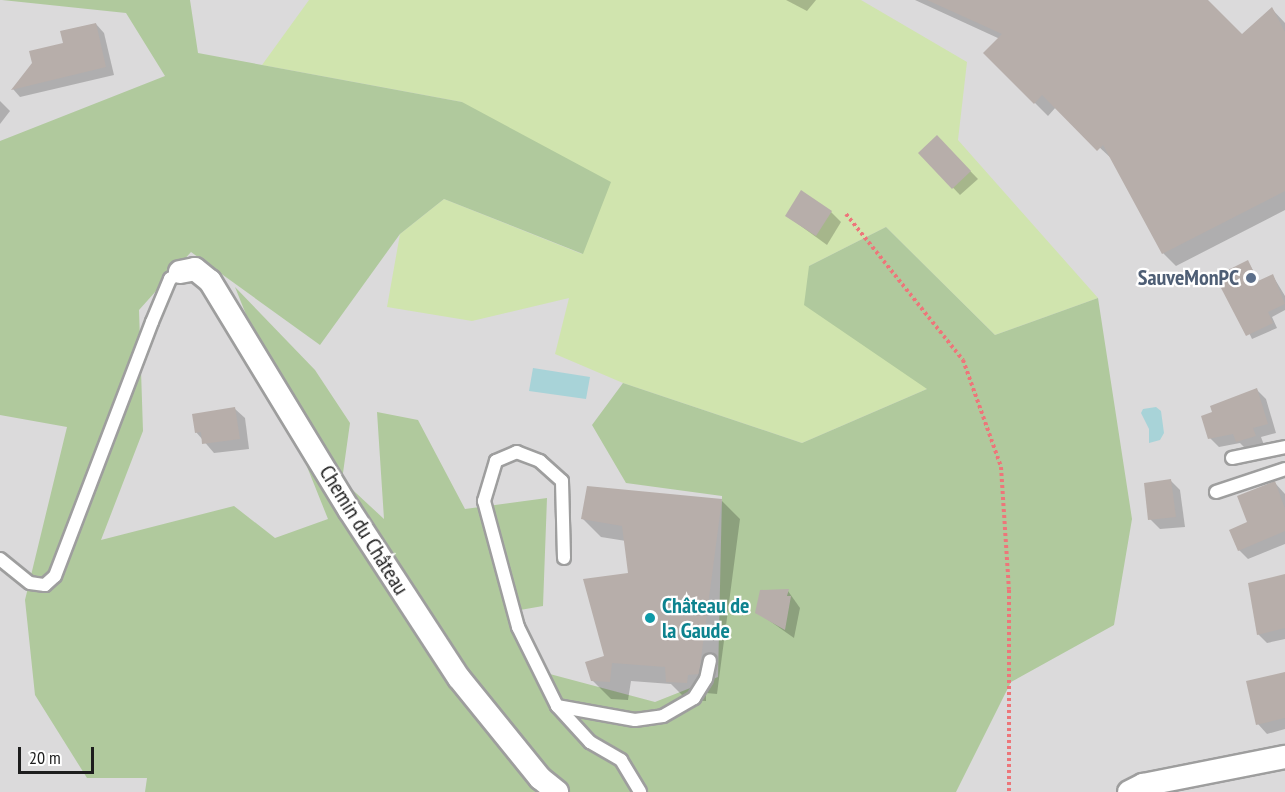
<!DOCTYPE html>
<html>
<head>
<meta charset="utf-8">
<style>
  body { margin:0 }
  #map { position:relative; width:1285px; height:792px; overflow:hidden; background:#eee9e4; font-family:"PT Sans Narrow",sans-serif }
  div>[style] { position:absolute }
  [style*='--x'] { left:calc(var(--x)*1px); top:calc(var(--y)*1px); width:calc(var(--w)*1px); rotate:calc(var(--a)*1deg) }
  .residential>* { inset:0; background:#dbdadb }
  .grass>* { inset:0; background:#d0e4ae }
  .forest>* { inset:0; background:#b0c99d }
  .water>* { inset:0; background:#a8d3d8 }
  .shadow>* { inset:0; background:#0003 }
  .building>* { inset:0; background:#b7aeaa }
  .path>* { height:4px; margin-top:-2px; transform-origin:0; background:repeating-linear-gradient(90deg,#ed767a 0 3px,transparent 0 6px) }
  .roads { filter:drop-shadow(2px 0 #9e9e9e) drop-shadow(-2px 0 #9e9e9e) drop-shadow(0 2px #9e9e9e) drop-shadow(0 -2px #9e9e9e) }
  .lane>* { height:12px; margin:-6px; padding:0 6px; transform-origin:6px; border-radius:6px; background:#fff }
  .street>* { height:22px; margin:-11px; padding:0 11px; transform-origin:11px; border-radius:11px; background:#fff }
  .dots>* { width:16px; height:16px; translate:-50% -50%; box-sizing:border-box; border:3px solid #fff; border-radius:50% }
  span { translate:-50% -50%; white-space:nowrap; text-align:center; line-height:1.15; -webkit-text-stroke:4.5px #fff; paint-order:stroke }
  .service-label { font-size:22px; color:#4e5e75; font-weight:700 }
  .right { translate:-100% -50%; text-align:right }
  .street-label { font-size:22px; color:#1d1d1d }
  .culture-label { font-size:22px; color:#0d838f; font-weight:700 }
  .left { translate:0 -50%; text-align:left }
  .scale { position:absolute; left:18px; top:747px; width:76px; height:27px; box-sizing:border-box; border:3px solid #1d1d1d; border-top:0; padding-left:8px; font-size:18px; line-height:21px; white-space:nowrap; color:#1d1d1d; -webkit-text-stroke:4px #fff; paint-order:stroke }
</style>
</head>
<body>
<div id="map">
  <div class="residential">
    <div style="clip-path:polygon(0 0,1285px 0,1285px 792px,0 792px)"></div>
  </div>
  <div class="grass">
    <div style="clip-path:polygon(309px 0,861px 0,967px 62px,958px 140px,1098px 298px,995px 335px,886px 227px,809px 266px,927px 389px,802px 443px,623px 383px,555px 354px,569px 298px,472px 321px,387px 307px,400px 234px,444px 199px,582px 254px,462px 102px,262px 65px)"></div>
  </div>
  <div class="forest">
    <div style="clip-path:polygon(2px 0,190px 0,198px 53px,462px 102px,611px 182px,583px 254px,444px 199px,400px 234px,320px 345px,191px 252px,139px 310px,143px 431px,101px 540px,234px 506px,275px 538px,328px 519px,235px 287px,315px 370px,350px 423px,342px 480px,384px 519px,377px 412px,418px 420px,465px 509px,547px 498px,543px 606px,520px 610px,531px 669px,655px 702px,718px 677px,722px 496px,626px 483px,592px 425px,623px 383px,802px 443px,927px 389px,804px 305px,809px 266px,886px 227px,995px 335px,1098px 298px,1132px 519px,1114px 625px,1011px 682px,956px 792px,145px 792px,147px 778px,87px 778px,35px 695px,25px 600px,67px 427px,0 415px,0 141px,165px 76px,126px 13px)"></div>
  </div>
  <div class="water">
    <div style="clip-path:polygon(533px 368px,590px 377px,586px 399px,529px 391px)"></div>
    <div style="clip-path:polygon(1156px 407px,1161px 411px,1164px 433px,1160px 440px,1149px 443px,1149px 429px,1141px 413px,1143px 409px)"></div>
  </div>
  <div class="shadow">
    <div style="clip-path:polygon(786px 0,816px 0,807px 11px)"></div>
    <div style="clip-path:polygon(915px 0,1206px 0,1242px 36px,1272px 9px,1285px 23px,1285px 210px,1176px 266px,1163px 253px,1113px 160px,1056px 107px,1048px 116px,985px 53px,1000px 39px)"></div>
    <div style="clip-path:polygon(96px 24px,104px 33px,114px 75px,20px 97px,13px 89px,65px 44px)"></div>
    <div style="clip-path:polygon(0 101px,10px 111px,0 124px)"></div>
    <div style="clip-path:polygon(937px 137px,978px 179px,960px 195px,920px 153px)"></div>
    <div style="clip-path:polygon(831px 212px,841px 222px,827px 245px,787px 216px)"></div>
    <div style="clip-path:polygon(1248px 262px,1260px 282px,1273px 276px,1285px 296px,1285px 310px,1272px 317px,1277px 328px,1252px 339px,1227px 286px)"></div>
    <div style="clip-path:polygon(1257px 390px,1266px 399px,1276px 433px,1261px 437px,1264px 445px,1247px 450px,1240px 443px,1219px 447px,1210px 438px)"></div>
    <div style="clip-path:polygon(235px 409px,245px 418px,249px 449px,214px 453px,196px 432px)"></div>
    <div style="clip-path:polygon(1170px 480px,1180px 490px,1185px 527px,1160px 529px,1150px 519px)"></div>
    <div style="clip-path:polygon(1275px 483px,1285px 494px,1285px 544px,1248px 559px,1239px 550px,1248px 523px)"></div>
    <div style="clip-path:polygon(721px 500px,740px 519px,717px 694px,706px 693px,706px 701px,687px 700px,671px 684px,631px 681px,628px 700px,611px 699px,592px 680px,606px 657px,630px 575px,626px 541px,601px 537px,583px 519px)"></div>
    <div style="clip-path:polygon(1285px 576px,1285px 639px,1267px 643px,1258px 634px)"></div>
    <div style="clip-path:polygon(788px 591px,800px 608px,794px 638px,757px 612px)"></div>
    <div style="clip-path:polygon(1285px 677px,1285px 729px,1267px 734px,1258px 724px)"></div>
  </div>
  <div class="building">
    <div style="clip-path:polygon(927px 0,1208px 0,1242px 34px,1272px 7px,1285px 32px,1285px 191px,1162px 254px,1103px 145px,1097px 151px,1042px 95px,1034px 104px,983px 53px,1002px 34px)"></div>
    <div style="clip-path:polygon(96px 23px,106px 67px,11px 90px,32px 63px,29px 51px,63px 43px,60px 31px)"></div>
    <div style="clip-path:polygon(937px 135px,971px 171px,952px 189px,918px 153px)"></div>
    <div style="clip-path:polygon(801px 190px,832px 211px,816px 236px,785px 216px)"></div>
    <div style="clip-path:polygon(1248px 260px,1258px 281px,1273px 274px,1285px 304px,1268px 312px,1273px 323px,1246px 336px,1221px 288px,1225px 286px,1220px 274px)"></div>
    <div style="clip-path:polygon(1257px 388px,1268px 424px,1253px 428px,1256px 436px,1236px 442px,1233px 434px,1208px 439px,1201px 416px,1212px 412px,1210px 406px)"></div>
    <div style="clip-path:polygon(235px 407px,240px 439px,202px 444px,201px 432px,195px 433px,192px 414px)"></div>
    <div style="clip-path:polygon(1171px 479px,1176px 517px,1148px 520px,1144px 483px)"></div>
    <div style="clip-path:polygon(1275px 481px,1285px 509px,1285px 531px,1238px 551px,1229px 530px,1247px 522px,1237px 496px)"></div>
    <div style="clip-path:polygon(587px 486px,722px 499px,699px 674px,688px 675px,687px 683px,666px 682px,665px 667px,612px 663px,610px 682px,591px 681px,585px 662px,604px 656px,583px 579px,628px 573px,622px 526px,581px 519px)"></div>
    <div style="clip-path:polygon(1285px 574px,1285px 628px,1257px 635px,1248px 583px)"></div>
    <div style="clip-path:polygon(789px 589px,787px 596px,791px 596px,785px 630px,755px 613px,760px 590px)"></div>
    <div style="clip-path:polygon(1285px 672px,1285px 718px,1256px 725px,1246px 681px)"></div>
  </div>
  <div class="path">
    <div style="--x:846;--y:214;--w:187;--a:51.3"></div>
    <div style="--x:963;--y:360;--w:114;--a:70.4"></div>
    <div style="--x:1001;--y:467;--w:123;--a:86.3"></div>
    <div style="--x:1009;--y:590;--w:202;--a:90"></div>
  </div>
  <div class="roads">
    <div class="lane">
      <div style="--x:1232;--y:458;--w:54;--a:-11.7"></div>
      <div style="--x:1216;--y:492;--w:73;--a:-18.4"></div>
      <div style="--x:564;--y:558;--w:77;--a:-91.5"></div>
      <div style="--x:562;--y:481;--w:30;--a:-138"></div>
      <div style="--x:540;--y:461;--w:25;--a:-159"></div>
      <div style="--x:517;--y:452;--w:23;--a:157"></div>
      <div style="--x:496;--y:461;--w:42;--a:106.7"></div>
      <div style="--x:484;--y:501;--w:131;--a:74.9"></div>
      <div style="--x:518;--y:627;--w:88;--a:63.7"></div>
      <div style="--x:557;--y:706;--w:49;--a:47.5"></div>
      <div style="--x:590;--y:742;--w:36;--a:30"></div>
      <div style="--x:621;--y:760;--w:37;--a:59"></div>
      <div style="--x:0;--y:559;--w:38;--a:39"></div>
      <div style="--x:30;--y:583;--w:15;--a:8"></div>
      <div style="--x:45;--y:585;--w:13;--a:-42"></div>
      <div style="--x:55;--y:576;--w:272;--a:-69.1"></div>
      <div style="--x:152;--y:322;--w:47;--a:-67.3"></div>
      <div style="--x:170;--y:279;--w:12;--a:-35"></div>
      <div style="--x:557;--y:706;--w:79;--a:10.2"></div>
      <div style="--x:635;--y:720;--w:28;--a:-8"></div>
      <div style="--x:663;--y:716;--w:36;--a:-30"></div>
      <div style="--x:694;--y:698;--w:22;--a:-58"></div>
      <div style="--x:706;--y:679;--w:19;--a:-78"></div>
    </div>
    <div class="street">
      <div style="--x:180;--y:272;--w:15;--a:-11"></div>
      <div style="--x:195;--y:269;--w:19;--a:39"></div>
      <div style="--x:210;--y:281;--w:269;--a:58.7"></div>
      <div style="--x:350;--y:511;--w:199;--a:56.9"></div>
      <div style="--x:459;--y:678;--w:129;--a:51"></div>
      <div style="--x:540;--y:778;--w:22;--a:39"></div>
      <div style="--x:1129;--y:792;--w:16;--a:-27"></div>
      <div style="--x:1143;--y:785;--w:145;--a:-11.2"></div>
    </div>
  </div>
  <div class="dots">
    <div style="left:1251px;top:278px;background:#5c6f8a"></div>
    <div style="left:650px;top:618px;background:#0f9aa8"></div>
  </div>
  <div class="service-label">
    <span class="right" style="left:1239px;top:278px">SauveMonPC</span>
  </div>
  <div class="street-label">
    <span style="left:364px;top:530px;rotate:58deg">Chemin du Château</span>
  </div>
  <div class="culture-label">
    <span class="left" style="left:662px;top:618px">Château de<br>la Gaude</span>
  </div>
  <div class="scale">20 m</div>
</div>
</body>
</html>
